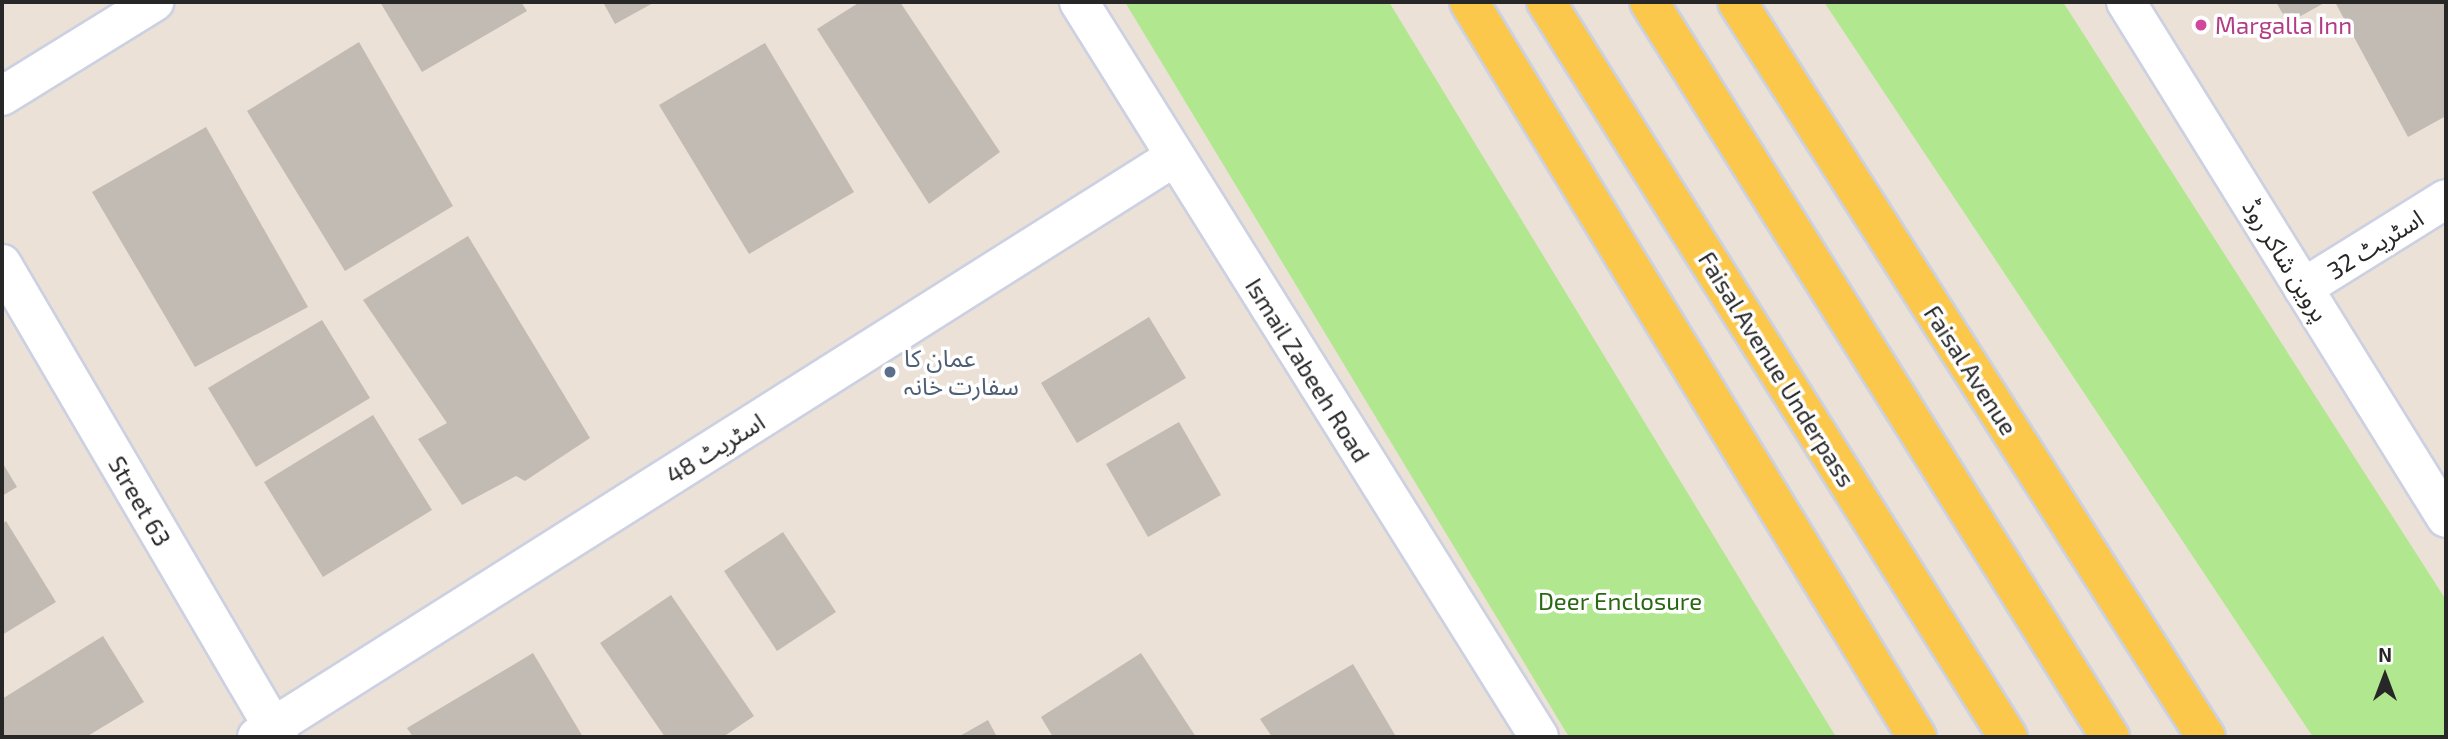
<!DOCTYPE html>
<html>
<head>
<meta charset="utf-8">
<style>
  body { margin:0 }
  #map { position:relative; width:2448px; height:739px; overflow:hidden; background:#ebe1d7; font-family:"Exo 2","Noto Sans Arabic",sans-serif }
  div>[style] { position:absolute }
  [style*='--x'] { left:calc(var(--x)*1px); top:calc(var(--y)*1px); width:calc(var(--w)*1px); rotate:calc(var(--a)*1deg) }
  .green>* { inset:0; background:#b1e78e }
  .building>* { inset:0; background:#c2bbb4 }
  .roads { filter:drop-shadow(2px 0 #ccd1e2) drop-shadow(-2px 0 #ccd1e2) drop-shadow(0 2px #ccd1e2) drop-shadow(0 -2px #ccd1e2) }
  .minor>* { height:38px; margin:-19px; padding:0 19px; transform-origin:19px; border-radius:19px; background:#fff }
  .major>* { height:38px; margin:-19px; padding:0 19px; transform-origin:19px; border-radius:19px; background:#fbc84c }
  .dots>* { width:19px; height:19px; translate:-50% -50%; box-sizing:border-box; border:4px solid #fff; border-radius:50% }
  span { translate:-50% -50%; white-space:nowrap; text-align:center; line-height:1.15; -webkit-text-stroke:7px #fff; paint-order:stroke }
  .hotel-label { font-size:24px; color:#b23c85 }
  .left { translate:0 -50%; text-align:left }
  .street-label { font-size:24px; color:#272727 }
  .service-label { font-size:24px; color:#4e5e75 }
  .park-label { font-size:24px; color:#2a6813 }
  .frame { position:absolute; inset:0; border:4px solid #272727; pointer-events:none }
  .north { position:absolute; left:2350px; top:641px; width:70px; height:70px; -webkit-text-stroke:5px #fff; paint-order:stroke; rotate:0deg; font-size:19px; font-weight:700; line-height:28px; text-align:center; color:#272727 }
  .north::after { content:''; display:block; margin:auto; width:24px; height:32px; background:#272727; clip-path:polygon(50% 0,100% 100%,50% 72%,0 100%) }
</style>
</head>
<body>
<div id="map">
  <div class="green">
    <div style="clip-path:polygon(1125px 2px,1389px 2px,1836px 737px,1569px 737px)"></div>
    <div style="clip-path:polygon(1824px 2px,2063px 2px,2446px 600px,2446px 737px,2313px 737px)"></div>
  </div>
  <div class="building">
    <div style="clip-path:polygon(380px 2px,521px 2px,527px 11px,422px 72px)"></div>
    <div style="clip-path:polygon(603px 2px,655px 2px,615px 24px)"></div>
    <div style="clip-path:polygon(860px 2px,900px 2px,1000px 152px,929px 204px,817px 29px)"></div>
    <div style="clip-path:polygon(2276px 2px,2326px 2px,2288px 23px)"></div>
    <div style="clip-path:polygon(2335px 2px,2446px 2px,2446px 116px,2408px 137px)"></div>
    <div style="clip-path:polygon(359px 42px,453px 206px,345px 271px,247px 111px)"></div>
    <div style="clip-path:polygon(765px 43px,854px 192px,749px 254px,659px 105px)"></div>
    <div style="clip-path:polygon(206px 127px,308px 307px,195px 367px,92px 192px)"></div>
    <div style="clip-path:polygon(468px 236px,590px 438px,525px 481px,516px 476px,462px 505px,418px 439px,447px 423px,363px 300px)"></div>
    <div style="clip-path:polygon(1149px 317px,1186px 378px,1077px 443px,1041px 383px)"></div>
    <div style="clip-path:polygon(322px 320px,370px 398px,256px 467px,208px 388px)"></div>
    <div style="clip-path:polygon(373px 415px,432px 510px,323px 577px,264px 482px)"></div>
    <div style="clip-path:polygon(1179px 422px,1221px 495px,1148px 537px,1106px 464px)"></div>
    <div style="clip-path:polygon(2px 462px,17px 487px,2px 496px)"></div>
    <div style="clip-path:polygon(6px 521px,56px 602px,2px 635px,2px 524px)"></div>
    <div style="clip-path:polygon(783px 532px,836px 612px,777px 651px,724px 571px)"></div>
    <div style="clip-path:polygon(671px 595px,754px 716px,723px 737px,665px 737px,600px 643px)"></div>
    <div style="clip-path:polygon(103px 636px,144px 702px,86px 737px,2px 737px,2px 699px)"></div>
    <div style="clip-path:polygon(533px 653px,583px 737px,413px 737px,407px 728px)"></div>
    <div style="clip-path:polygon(1141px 653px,1196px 737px,1053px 737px,1041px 717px)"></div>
    <div style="clip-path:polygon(1353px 664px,1395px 735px,1272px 737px,1260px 719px)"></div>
    <div style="clip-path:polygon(988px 720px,997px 737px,958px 737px)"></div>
  </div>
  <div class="roads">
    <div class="minor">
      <div style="--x:1079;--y:2;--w:867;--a:57.96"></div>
      <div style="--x:2126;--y:2;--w:607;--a:58.19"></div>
      <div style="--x:2;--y:96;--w:179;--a:-31.7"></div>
      <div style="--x:2;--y:264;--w:548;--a:59.65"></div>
      <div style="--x:2303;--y:288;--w:168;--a:-31.9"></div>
      <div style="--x:257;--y:737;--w:1084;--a:-32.3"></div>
    </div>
    <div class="major">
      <div style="--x:1469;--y:2;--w:861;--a:58.64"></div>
      <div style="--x:1546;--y:2;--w:868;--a:57.85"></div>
      <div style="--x:1649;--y:2;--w:868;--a:57.9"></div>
      <div style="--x:1737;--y:2;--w:872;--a:57.46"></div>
    </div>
  </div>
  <div class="dots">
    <div style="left:2201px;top:25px;background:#d1479c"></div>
    <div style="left:890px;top:372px;background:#5c6f8a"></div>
  </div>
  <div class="hotel-label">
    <span class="left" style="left:2215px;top:25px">Margalla Inn</span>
  </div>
  <div class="street-label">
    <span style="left:2375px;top:244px;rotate:-32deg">اسٹریٹ 32</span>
    <span style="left:2286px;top:260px;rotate:58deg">پروین شاکر روڈ</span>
    <span style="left:1777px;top:369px;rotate:58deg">Faisal Avenue Underpass</span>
    <span style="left:1308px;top:370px;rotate:58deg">Ismail Zabeeh Road</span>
    <span style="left:1971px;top:370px;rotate:57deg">Faisal Avenue</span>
    <span style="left:715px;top:448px;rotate:-32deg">اسٹریٹ 48</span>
    <span style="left:140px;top:501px;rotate:60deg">Street 63</span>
  </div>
  <div class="service-label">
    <span class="left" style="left:904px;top:372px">عمان کا<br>سفارت خانہ</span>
  </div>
  <div class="park-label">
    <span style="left:1620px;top:601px">Deer Enclosure</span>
  </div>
  <div class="frame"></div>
  <div class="north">N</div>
</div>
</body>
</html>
